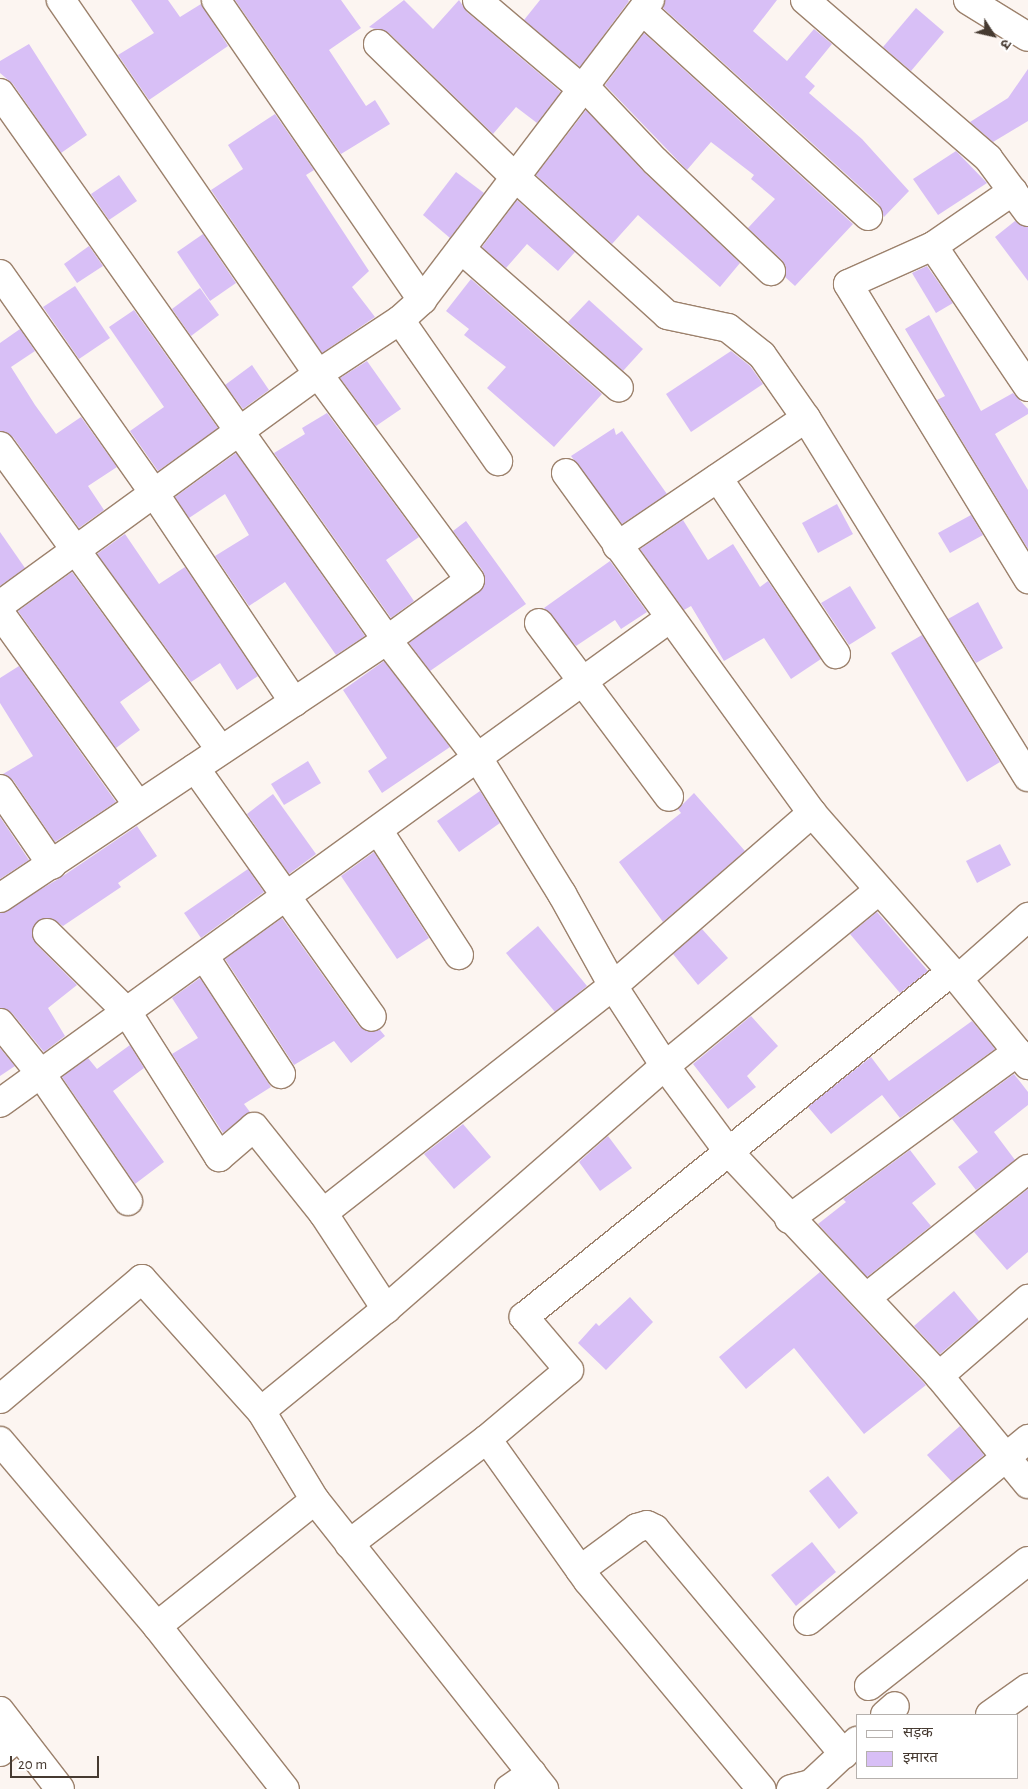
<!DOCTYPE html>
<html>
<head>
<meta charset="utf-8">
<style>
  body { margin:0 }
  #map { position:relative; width:1028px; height:1789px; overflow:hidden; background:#fcf5f1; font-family:"Alegreya Sans","Noto Sans Devanagari",sans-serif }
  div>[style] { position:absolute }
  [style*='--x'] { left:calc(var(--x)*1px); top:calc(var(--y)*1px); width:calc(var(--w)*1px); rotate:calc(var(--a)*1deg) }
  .building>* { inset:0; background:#d8bff6 }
  .roads { filter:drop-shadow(1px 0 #9c816c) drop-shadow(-1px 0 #9c816c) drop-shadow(0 1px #9c816c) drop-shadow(0 -1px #9c816c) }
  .minor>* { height:28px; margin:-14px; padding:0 14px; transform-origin:14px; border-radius:14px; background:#fff }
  span { translate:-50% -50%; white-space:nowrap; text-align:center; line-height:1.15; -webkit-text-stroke:4px #fff; paint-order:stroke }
  .legend { position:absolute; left:856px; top:1714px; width:162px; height:65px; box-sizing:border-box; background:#fff; border:1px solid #b5b0ad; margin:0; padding:6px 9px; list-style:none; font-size:15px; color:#463a31 }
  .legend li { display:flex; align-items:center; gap:10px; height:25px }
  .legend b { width:25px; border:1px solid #b5b0ad }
  .north { position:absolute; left:968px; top:10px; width:50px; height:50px; -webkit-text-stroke:4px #fff; paint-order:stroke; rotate:125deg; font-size:14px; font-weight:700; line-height:20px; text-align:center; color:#463a31 }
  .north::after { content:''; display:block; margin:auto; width:18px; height:22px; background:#463a31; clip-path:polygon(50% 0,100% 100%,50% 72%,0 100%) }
  .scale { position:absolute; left:10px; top:1756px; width:89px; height:22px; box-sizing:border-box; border:2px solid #463a31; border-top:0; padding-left:6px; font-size:15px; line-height:18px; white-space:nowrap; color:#463a31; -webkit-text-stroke:4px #fff; paint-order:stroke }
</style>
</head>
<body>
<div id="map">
  <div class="building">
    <div style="clip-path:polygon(131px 0,168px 0,180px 17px,201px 4px,228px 46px,149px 100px,118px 55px,154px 33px)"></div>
    <div style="clip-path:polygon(235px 0,341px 0,361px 28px,329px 50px,366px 106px,375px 100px,390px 124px,341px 154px)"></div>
    <div style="clip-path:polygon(404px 0,433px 29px,459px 0,467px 12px,561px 92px,537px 123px,516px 107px,493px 134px,389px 33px,369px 27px)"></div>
    <div style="clip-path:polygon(540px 0,628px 0,629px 1px,580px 67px,524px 20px)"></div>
    <div style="clip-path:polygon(665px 0,777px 0,753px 31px,787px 61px,814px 29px,832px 44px,805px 77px,815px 86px,809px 93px,862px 139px,909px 191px,884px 217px,879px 204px,663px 8px)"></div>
    <div style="clip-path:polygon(916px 8px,944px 32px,911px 71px,883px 47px)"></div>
    <div style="clip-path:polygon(644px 33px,853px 224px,795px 286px,785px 277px,786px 267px,782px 260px,748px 228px,775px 199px,751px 179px,754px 175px,711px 142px,687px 170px,605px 85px)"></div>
    <div style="clip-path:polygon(29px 44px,87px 135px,61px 153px,13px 84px,0 73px,0 61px)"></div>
    <div style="clip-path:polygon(1028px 69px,1028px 121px,993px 142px,970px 122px,1008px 98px)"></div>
    <div style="clip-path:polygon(586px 110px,644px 172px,740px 263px,720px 287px,638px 215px,612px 244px,536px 175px)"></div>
    <div style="clip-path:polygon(275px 114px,314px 170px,306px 175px,369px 271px,352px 287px,375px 317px,322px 353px,211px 190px,243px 169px,228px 145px)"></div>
    <div style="clip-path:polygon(956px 151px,987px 183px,938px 215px,913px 179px)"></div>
    <div style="clip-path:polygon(456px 172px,484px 193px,450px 238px,423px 215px)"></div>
    <div style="clip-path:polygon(119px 175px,137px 201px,109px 220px,91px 194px)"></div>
    <div style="clip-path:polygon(517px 200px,575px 252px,558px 271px,527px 244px,506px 268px,482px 247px)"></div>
    <div style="clip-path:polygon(1015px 221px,1028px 227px,1028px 281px,995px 237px)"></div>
    <div style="clip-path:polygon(203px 234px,236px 283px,210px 301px,177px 252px)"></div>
    <div style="clip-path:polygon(89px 246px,103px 266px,77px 283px,64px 264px)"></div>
    <div style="clip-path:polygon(927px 266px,953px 303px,936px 313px,912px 273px)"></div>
    <div style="clip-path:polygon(471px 279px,602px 394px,554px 447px,487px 388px,506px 367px,464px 335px,469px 329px,446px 311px)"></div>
    <div style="clip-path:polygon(75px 286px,110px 338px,79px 359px,43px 307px)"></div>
    <div style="clip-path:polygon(200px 288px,219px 315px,191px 336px,172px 309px)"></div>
    <div style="clip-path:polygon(589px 300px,643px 349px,623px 371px,568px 322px)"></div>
    <div style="clip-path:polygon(134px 310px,218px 428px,158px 471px,130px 431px,164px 407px,109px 327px)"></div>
    <div style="clip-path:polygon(929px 315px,981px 411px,1013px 393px,1028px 409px,1028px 414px,995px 434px,1028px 490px,1028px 549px,937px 400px,945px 396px,905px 329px)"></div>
    <div style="clip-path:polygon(20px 329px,35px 351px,11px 367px,35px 405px,56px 434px,81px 417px,117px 467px,88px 486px,104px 510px,79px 528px,13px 437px,0 431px,0 343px)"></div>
    <div style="clip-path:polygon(731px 351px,750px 366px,763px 384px,691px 432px,666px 394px)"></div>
    <div style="clip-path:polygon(367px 361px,401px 409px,376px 426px,340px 378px)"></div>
    <div style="clip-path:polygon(252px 365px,269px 390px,243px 409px,225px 385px)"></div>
    <div style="clip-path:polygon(327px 413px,419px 537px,386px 560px,414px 601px,391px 618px,274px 453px,305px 434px,302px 428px)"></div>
    <div style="clip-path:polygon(614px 428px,616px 435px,622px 431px,667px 494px,622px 524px,571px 456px)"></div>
    <div style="clip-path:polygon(236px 453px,365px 636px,336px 655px,285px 582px,249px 606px,215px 556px,249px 535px,225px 494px,189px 518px,175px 497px)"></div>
    <div style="clip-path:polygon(837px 504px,853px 534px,818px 553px,802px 523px)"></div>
    <div style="clip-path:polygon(971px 515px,983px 535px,950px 553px,938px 533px)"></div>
    <div style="clip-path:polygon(683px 520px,708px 560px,733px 544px,760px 587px,768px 581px,821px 659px,791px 679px,764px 638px,724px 661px,691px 606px,684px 610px,640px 549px)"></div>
    <div style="clip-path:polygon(466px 521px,526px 604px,430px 671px,409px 643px,484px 586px,483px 571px,453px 531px)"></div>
    <div style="clip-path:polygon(0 532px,25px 568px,0 586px)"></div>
    <div style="clip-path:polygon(125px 534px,159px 584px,185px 567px,258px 676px,237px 690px,220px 663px,191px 682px,97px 554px)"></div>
    <div style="clip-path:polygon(610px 561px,647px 612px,621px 629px,615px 620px,576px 646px,544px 608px)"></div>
    <div style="clip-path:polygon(72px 572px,151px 680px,120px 702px,140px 730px,116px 748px,18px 611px)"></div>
    <div style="clip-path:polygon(850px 586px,876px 628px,849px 645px,821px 603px)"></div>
    <div style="clip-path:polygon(978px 602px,1003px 648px,976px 663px,948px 619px)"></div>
    <div style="clip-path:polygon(922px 635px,1000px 762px,967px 782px,891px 653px)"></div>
    <div style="clip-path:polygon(384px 661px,450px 747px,382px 793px,368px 771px,387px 758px,343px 690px)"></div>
    <div style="clip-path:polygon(19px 666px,116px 802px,55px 842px,13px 780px,3px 774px,33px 756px,0 703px,0 678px)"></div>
    <div style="clip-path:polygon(308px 761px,321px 783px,284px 805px,271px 784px)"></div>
    <div style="clip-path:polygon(480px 791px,500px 823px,459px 852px,437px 821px)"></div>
    <div style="clip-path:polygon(694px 793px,745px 851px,663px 922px,619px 862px,681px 813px,678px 809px)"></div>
    <div style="clip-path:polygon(273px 794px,316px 854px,289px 874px,247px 814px)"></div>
    <div style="clip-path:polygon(0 817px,29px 860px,0 879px)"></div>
    <div style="clip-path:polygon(137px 826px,157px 856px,118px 883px,121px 887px,63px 926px,51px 918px,43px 918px,32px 929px,36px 944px,77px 985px,48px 1008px,65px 1036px,44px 1052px,12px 1013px,0 1008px,0 913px,60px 878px)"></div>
    <div style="clip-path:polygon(1000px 844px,1011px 865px,977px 883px,966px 861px)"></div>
    <div style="clip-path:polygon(374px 852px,429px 938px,397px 959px,341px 876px)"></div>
    <div style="clip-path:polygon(248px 869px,264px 892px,201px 938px,184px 913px)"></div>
    <div style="clip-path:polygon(877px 912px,928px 971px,900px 993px,850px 934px)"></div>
    <div style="clip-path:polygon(282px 918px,359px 1026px,366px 1031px,380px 1030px,385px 1036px,351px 1063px,334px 1041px,294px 1065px,225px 959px)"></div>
    <div style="clip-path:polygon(538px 926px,587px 986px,555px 1012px,506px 953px)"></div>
    <div style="clip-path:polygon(702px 929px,728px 958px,698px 985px,673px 954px)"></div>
    <div style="clip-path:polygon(200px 978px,271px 1087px,244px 1104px,250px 1112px,223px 1133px,172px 1054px,198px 1038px,172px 998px)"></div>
    <div style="clip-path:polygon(751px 1016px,778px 1046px,747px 1076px,756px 1087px,728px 1109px,693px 1064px)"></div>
    <div style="clip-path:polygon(972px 1021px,995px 1049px,900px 1118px,882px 1095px,831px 1134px,808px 1107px,871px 1057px,889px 1081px)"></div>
    <div style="clip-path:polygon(130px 1045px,144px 1068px,113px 1091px,164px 1162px,135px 1184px,62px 1077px,88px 1058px,97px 1069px)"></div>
    <div style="clip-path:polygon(0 1048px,15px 1066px,0 1076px)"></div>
    <div style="clip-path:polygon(1014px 1074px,1028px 1092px,1028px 1105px,994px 1132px,1015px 1160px,976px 1190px,958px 1167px,978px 1152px,952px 1119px)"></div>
    <div style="clip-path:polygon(463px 1124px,491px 1157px,454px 1189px,424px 1154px)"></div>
    <div style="clip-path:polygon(608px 1136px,632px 1168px,600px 1191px,579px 1162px)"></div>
    <div style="clip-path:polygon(910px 1150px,936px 1184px,912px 1203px,931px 1226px,867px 1277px,818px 1224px,846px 1202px,843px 1199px)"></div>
    <div style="clip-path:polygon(1028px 1189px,1028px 1252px,1007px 1270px,974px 1232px)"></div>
    <div style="clip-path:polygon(820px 1272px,926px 1385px,864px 1434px,794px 1348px,746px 1389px,719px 1357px)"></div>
    <div style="clip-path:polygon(954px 1291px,979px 1321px,940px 1354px,914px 1326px)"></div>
    <div style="clip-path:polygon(630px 1297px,653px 1322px,606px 1370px,578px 1343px,596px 1323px,599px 1326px)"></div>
    <div style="clip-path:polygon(960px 1426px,984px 1455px,952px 1482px,927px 1455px)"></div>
    <div style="clip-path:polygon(828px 1476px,858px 1513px,839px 1529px,809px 1491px)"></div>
    <div style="clip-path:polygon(812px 1542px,836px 1572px,796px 1606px,771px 1575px)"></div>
  </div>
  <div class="roads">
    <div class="minor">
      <div style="--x:216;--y:0;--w:364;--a:55.5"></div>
      <div style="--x:477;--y:0;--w:139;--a:40.3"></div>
      <div style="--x:805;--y:0;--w:242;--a:40.8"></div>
      <div style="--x:988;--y:158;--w:67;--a:53.5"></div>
      <div style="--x:968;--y:0;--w:70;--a:31.7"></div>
      <div style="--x:644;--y:12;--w:303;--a:42.3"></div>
      <div style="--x:378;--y:44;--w:191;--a:44.2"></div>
      <div style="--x:515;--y:177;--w:205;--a:42.2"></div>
      <div style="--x:667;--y:315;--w:62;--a:12"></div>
      <div style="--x:728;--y:328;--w:43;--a:38.5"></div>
      <div style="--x:762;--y:355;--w:77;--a:55.1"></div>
      <div style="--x:806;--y:418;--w:422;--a:58.3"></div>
      <div style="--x:585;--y:87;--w:102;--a:46.6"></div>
      <div style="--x:655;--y:161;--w:160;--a:43.5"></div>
      <div style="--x:0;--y:93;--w:670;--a:54.72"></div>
      <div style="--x:387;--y:640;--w:149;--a:52.4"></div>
      <div style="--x:478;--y:758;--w:160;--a:58.3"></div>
      <div style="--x:562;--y:894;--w:105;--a:61"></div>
      <div style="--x:613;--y:986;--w:95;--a:57"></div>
      <div style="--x:665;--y:1066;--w:106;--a:53.5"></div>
      <div style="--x:728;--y:1151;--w:308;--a:46.8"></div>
      <div style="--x:939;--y:1376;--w:140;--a:50.5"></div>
      <div style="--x:1013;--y:191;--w:97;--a:145.5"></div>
      <div style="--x:933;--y:246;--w:170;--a:56"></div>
      <div style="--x:933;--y:246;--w:93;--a:155.9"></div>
      <div style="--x:848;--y:284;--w:346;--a:58.6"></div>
      <div style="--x:461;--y:249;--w:210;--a:41.3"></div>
      <div style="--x:0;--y:274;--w:268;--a:54.9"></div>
      <div style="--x:154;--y:493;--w:252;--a:56.2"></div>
      <div style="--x:400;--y:320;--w:172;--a:55.2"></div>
      <div style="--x:0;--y:446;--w:376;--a:54"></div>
      <div style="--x:566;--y:473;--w:420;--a:54.1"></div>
      <div style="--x:812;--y:813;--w:221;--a:48.7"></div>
      <div style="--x:958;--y:979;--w:111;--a:50.9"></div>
      <div style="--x:718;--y:478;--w:212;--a:56.2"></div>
      <div style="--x:617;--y:546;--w:228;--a:-34.1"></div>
      <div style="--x:0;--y:605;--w:393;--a:-36"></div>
      <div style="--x:318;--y:374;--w:98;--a:-33.4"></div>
      <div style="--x:400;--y:320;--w:30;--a:-42"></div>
      <div style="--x:422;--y:300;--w:377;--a:-52.8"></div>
      <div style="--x:0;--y:613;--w:236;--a:54.3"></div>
      <div style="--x:539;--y:623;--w:217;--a:53.2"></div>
      <div style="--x:195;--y:768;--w:305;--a:54.6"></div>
      <div style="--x:0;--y:789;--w:92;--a:55.6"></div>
      <div style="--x:378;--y:830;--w:149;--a:57.1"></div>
      <div style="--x:0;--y:898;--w:465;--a:-33.7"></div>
      <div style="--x:387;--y:640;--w:102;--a:-35.9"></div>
      <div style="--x:470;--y:580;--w:256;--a:-126.4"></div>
      <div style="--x:318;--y:374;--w:454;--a:-124.5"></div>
      <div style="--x:47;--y:933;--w:112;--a:44.6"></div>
      <div style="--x:127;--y:1012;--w:172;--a:57.6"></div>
      <div style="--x:219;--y:1157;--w:46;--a:-40.6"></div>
      <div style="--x:254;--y:1127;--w:110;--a:51.3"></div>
      <div style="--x:323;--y:1213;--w:115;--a:56.7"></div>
      <div style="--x:204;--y:956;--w:141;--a:56.9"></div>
      <div style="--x:958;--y:979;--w:94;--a:-41.5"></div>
      <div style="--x:0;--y:1023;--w:65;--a:51.2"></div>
      <div style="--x:41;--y:1074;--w:154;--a:55.6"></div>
      <div style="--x:0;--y:1103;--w:827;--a:-35.9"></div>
      <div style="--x:323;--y:1213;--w:368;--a:-38.1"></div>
      <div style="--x:613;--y:986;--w:264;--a:-41"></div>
      <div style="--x:789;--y:1219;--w:283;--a:-36.2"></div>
      <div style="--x:867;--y:1297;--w:206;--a:-38.5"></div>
      <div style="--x:939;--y:1376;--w:118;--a:-40.9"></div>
      <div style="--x:0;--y:1399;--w:186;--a:-40.2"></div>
      <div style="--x:142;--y:1279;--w:178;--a:48"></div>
      <div style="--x:261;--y:1411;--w:104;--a:58.8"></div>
      <div style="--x:315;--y:1500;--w:369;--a:51.6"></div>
      <div style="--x:261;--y:1411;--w:161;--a:-39.2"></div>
      <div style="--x:386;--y:1309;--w:370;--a:-41.1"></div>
      <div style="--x:665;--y:1066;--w:276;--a:-39.4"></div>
      <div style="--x:487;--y:1439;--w:174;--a:54.6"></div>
      <div style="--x:588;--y:1581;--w:271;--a:50.2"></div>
      <div style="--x:0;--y:1441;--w:243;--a:49.7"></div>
      <div style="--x:157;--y:1626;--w:207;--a:51.9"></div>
      <div style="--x:349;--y:1544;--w:173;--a:-37.3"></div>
      <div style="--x:487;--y:1439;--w:107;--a:-40.1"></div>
      <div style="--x:569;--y:1370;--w:70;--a:-130.3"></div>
      <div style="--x:524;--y:1317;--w:549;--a:-38.94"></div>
      <div style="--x:580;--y:1570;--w:71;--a:-36.4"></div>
      <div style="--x:637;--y:1528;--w:10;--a:-17"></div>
      <div style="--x:647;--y:1525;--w:9;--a:27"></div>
      <div style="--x:655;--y:1529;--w:294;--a:50"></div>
      <div style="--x:808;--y:1621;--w:286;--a:-39.6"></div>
      <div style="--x:157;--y:1626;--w:202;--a:-38.6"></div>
      <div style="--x:869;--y:1686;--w:202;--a:-38.2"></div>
      <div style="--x:0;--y:1711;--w:98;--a:52.4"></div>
      <div style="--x:885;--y:1715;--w:13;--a:-42"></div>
      <div style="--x:990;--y:1715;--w:47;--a:-35.4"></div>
      <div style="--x:0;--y:1752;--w:25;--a:-40"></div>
      <div style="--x:509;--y:1789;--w:28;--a:-35"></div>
      <div style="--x:791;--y:1789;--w:21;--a:-14"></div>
      <div style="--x:811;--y:1784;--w:63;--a:-43.1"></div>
    </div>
  </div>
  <ul class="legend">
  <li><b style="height:6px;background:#fff"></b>सड़क</li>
  <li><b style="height:14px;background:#d8bff6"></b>इमारत</li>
  </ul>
  <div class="north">उ</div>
  <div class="scale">20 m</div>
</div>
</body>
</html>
